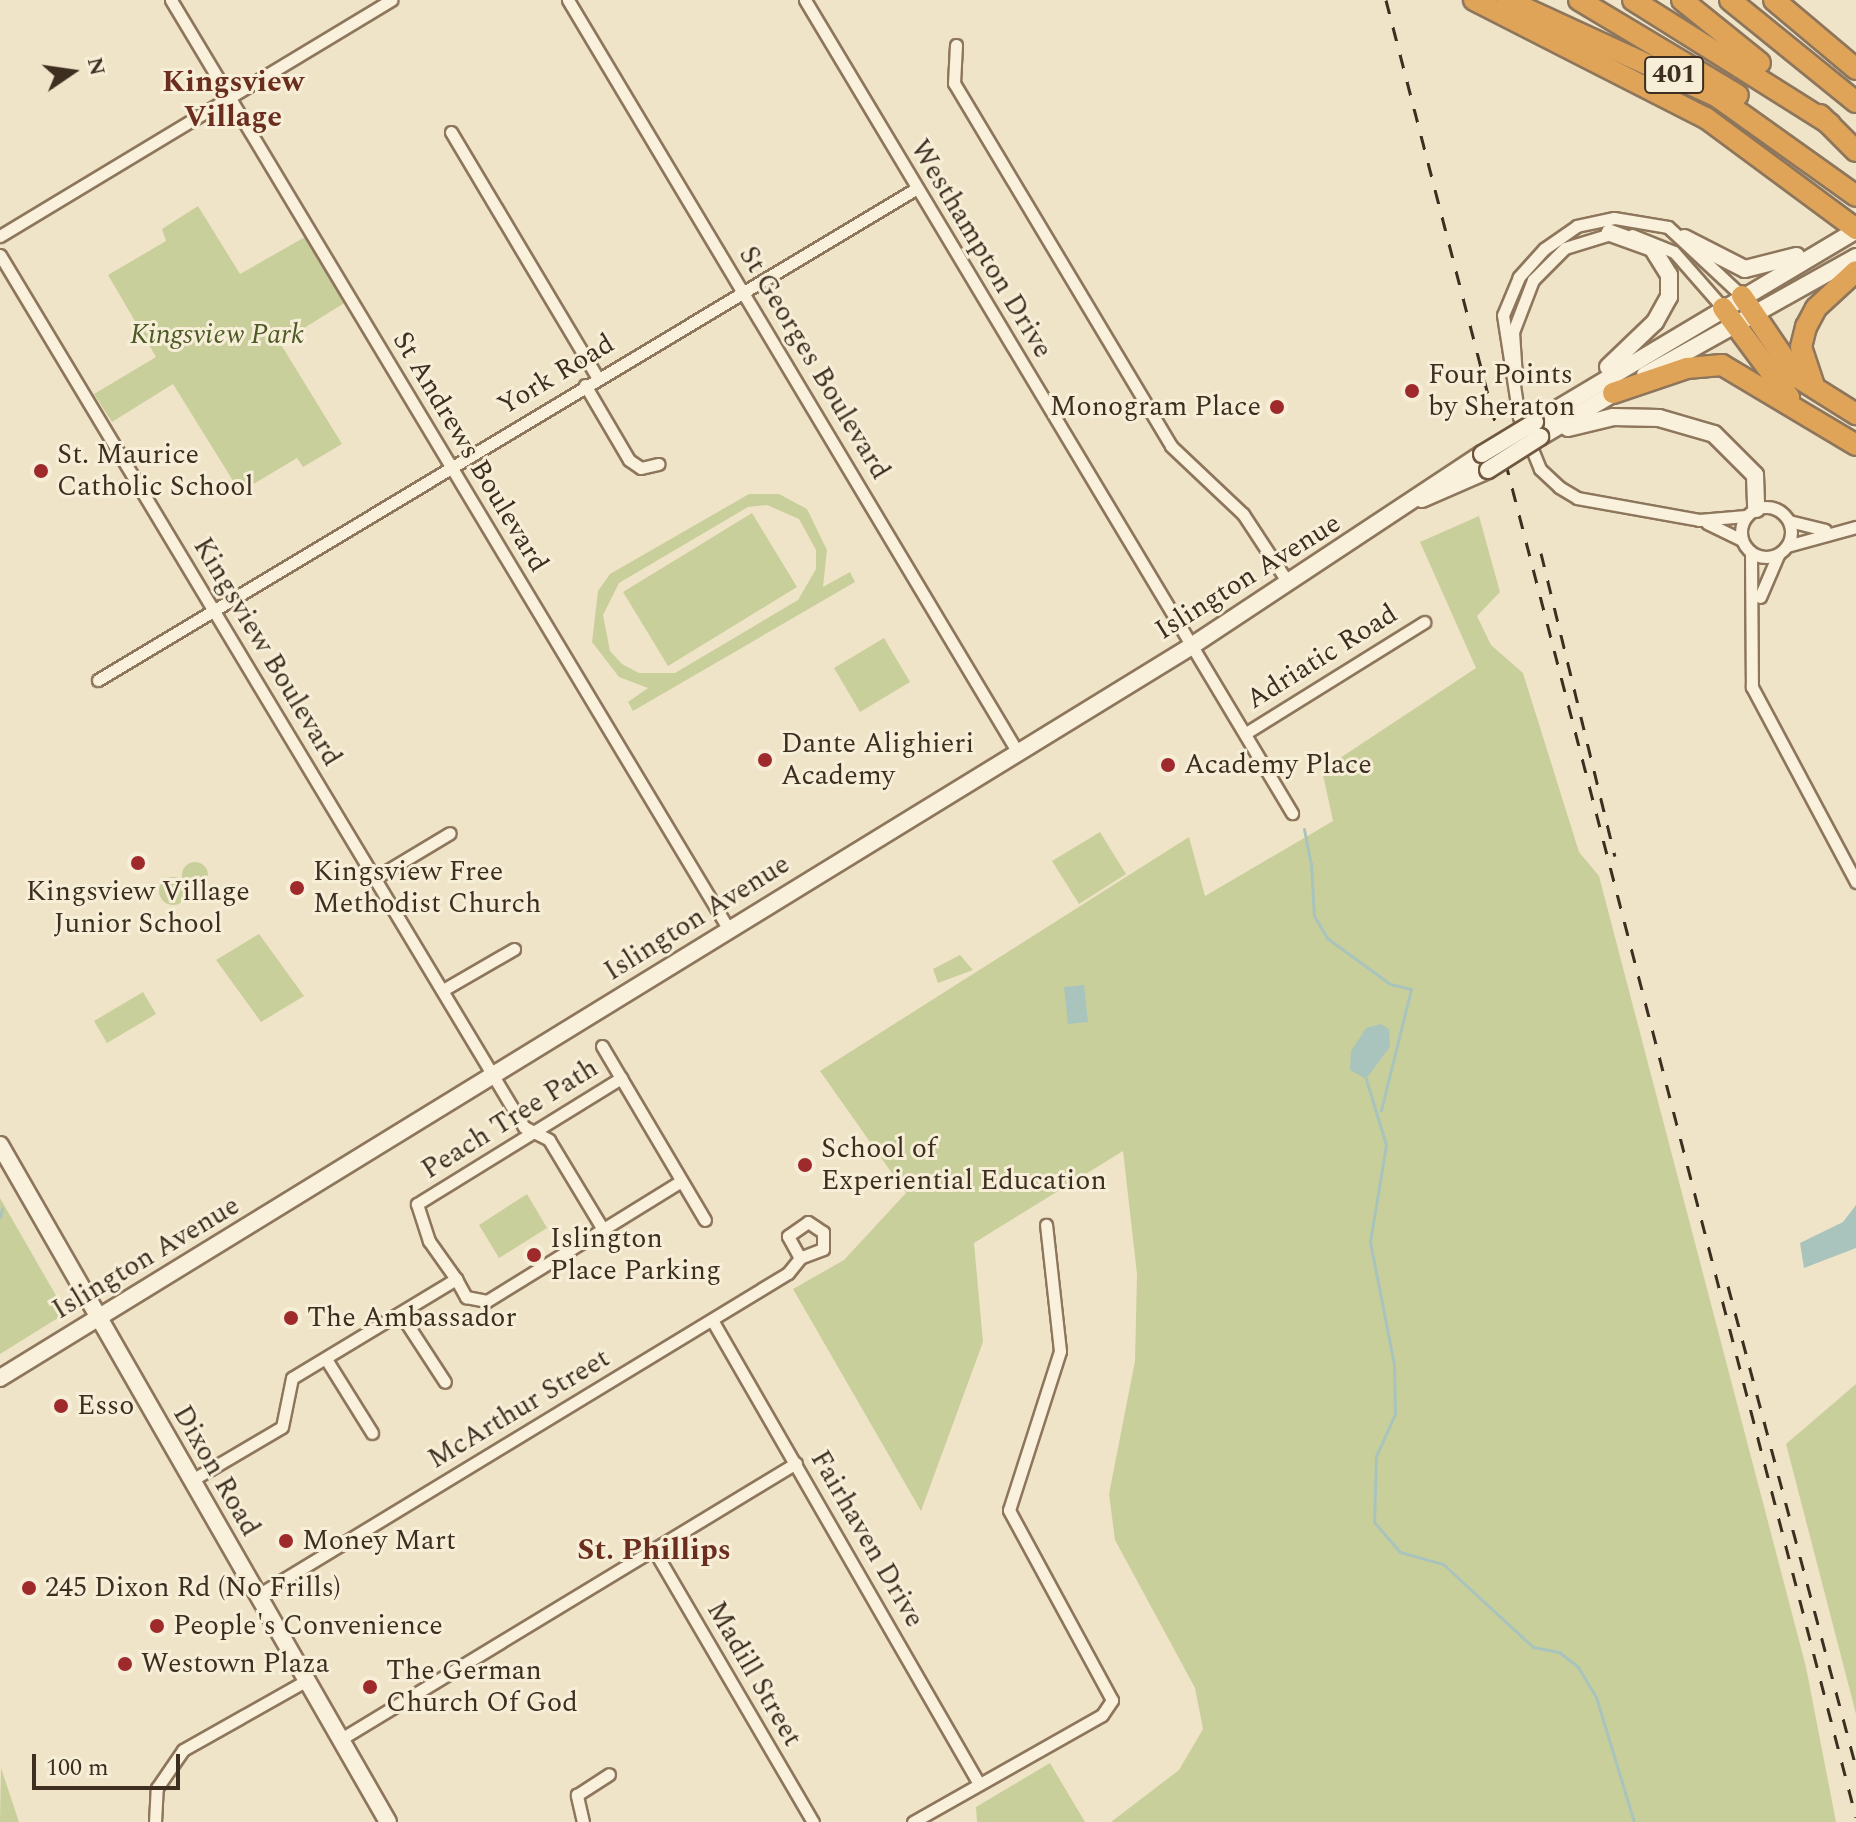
<!DOCTYPE html>
<html>
<head>
<meta charset="utf-8">
<style>
  body { margin:0 }
  #map { position:relative; width:1856px; height:1822px; overflow:hidden; background:#f0e4c8; font-family:Spectral,serif }
  div>[style] { position:absolute }
  [style*='--x'] { left:calc(var(--x)*1px); top:calc(var(--y)*1px); width:calc(var(--w)*1px); rotate:calc(var(--a)*1deg) }
  .green>* { inset:0; background:#c9cf9b }
  .round { border-radius:50% }
  .water>* { inset:0; background:#a9c4bc }
  .stream>* { height:3px; margin:-1.5px; padding:0 1.5px; transform-origin:1.5px; border-radius:1.5px; background:#a9c4bc }
  .roads { filter:drop-shadow(2px 0 #8d765c) drop-shadow(-2px 0 #8d765c) drop-shadow(0 2px #8d765c) drop-shadow(0 -2px #8d765c) }
  .street>* { height:11px; margin:-5.5px; padding:0 5.5px; transform-origin:5.5px; border-radius:5.5px; background:#faf1dc }
  .street>.ring { margin:-5.5px; padding:0; box-sizing:content-box; background:none; border:11px solid #faf1dc; border-radius:50% }
  .secondary>* { height:16px; margin:-8px; padding:0 8px; transform-origin:8px; border-radius:8px; background:#faf1dc }
  .highway>* { height:20px; margin:-10px; padding:0 10px; transform-origin:10px; border-radius:10px; background:#e0a458 }
  .rail>* { height:3px; margin-top:-1.5px; transform-origin:0; background:repeating-linear-gradient(90deg,#3d2e20 0 14px,transparent 0 28px) }
  .bridges { filter:drop-shadow(2px 0 #6f573f) drop-shadow(-2px 0 #6f573f) drop-shadow(0 2px #6f573f) drop-shadow(0 -2px #6f573f) }
  .secondary-bridge>* { height:16px; margin:-8px; padding:0 8px; transform-origin:8px; border-radius:8px; background:#faf1dc }
  .dots>* { width:22px; height:22px; translate:-50% -50%; box-sizing:border-box; border:4px solid #f7eed8; border-radius:50% }
  span { translate:-50% -50%; white-space:nowrap; text-align:center; line-height:1.15; -webkit-text-stroke:6px #f7eed8; paint-order:stroke }
  .shield-label span { padding:2px 6px; background:#f7eed8; border:2px solid; border-radius:6px; -webkit-text-stroke-width:0 }
  .shield-label { font-size:26px; color:#3d2e20; font-weight:700 }
  .street-label { font-size:28px; color:#3d2e20 }
  .park-label { font-size:28px; color:#4d5a26; font-style:italic }
  .poi-label { font-size:28px; color:#3d2e20 }
  .left { translate:0 -50%; text-align:left }
  .right { translate:-100% -50%; text-align:right }
  .neighbourhood-label { font-size:30px; color:#6b2e1e; font-weight:700 }
  .north { position:absolute; left:32px; top:32px; width:80px; height:80px; -webkit-text-stroke:6px #f7eed8; paint-order:stroke; rotate:77deg; font-size:22px; font-weight:700; line-height:32px; text-align:center; color:#3d2e20 }
  .north::after { content:''; display:block; margin:auto; width:28px; height:36px; background:#3d2e20; clip-path:polygon(50% 0,100% 100%,50% 72%,0 100%) }
  .scale { position:absolute; left:32px; top:1754px; width:148px; height:36px; box-sizing:border-box; border:4px solid #3d2e20; border-top:0; padding-left:10px; font-size:24px; line-height:28px; white-space:nowrap; color:#3d2e20; -webkit-text-stroke:6px #f7eed8; paint-order:stroke }
</style>
</head>
<body>
<div id="map">
  <div class="green">
    <div style="clip-path:polygon(198px 206px,240px 274px,305px 237px,346px 302px,280px 343px,342px 444px,303px 467px,297px 458px,240px 492px,173px 384px,112px 422px,94px 394px,156px 357px,108px 275px,166px 241px,162px 229px)"></div>
    <div style="clip-path:polygon(evenodd,749px 494px,779px 494px,807px 509px,827px 550px,823px 587px,850px 572px,855px 582px,633px 711px,628px 702px,648px 688px,619px 677px,592px 642px,598px 591px,610px 574px,749px 494px,767px 505px,799px 519px,816px 550px,816px 569px,798px 600px,675px 673px,639px 673px,622px 664px,610px 651px,603px 615px,619px 583px,748px 507px,767px 505px)"></div>
    <div style="clip-path:polygon(752px 513px,797px 587px,668px 666px,623px 592px)"></div>
    <div style="clip-path:polygon(1479px 516px,1500px 592px,1477px 616px,1491px 645px,1523px 673px,1579px 852px,1599px 876px,1806px 1667px,1836px 1822px,1111px 1822px,1179px 1770px,1203px 1729px,1195px 1688px,1115px 1540px,1109px 1494px,1135px 1361px,1137px 1274px,1123px 1151px,974px 1243px,983px 1342px,921px 1511px,793px 1289px,844px 1260px,906px 1193px,820px 1071px,1189px 837px,1205px 896px,1333px 821px,1322px 770px,1476px 668px,1420px 542px)"></div>
    <div style="clip-path:polygon(884px 638px,910px 682px,860px 712px,834px 668px)"></div>
    <div style="clip-path:polygon(1100px 832px,1126px 874px,1079px 904px,1052px 861px)"></div>
    <div class="round" style="left:182px;top:862px;width:26px;height:26px"></div>
    <div class="round" style="left:159px;top:877px;width:28px;height:28px"></div>
    <div style="clip-path:polygon(259px 934px,304px 996px,261px 1022px,216px 960px)"></div>
    <div style="clip-path:polygon(960px 955px,973px 970px,938px 983px,933px 969px)"></div>
    <div style="clip-path:polygon(143px 992px,156px 1014px,107px 1043px,94px 1021px)"></div>
    <div style="clip-path:polygon(527px 1194px,547px 1228px,499px 1258px,479px 1225px)"></div>
    <div style="clip-path:polygon(0 1198px,66px 1313px,0 1354px)"></div>
    <div style="clip-path:polygon(1856px 1384px,1856px 1714px,1786px 1444px)"></div>
    <div style="clip-path:polygon(1050px 1763px,1085px 1822px,977px 1822px,976px 1807px)"></div>
    <div style="clip-path:polygon(1px 1768px,19px 1822px,0 1822px)"></div>
  </div>
  <div class="water">
    <div style="clip-path:polygon(1084px 985px,1088px 1022px,1068px 1024px,1064px 987px)"></div>
    <div style="clip-path:polygon(1381px 1024px,1389px 1029px,1390px 1047px,1366px 1079px,1350px 1070px,1351px 1051px,1366px 1028px)"></div>
    <div style="clip-path:polygon(1856px 1205px,1856px 1248px,1804px 1268px,1800px 1243px,1843px 1222px)"></div>
  </div>
  <div class="stream">
    <div style="--x:1304;--y:829;--w:32;--a:79"></div>
    <div style="--x:1311;--y:863;--w:53;--a:86.8"></div>
    <div style="--x:1314;--y:916;--w:26;--a:59"></div>
    <div style="--x:1327;--y:938;--w:78;--a:36.1"></div>
    <div style="--x:1390;--y:984;--w:22;--a:13"></div>
    <div style="--x:1411;--y:989;--w:125;--a:103.9"></div>
    <div style="--x:1366;--y:1079;--w:69;--a:73.1"></div>
    <div style="--x:1386;--y:1145;--w:98;--a:99.4"></div>
    <div style="--x:1370;--y:1242;--w:124;--a:78.9"></div>
    <div style="--x:1394;--y:1364;--w:50;--a:88.9"></div>
    <div style="--x:1395;--y:1414;--w:46;--a:114.3"></div>
    <div style="--x:1376;--y:1456;--w:66;--a:91.7"></div>
    <div style="--x:1374;--y:1522;--w:40;--a:49"></div>
    <div style="--x:1400;--y:1552;--w:45;--a:15.6"></div>
    <div style="--x:1443;--y:1564;--w:122;--a:42.7"></div>
    <div style="--x:1533;--y:1647;--w:26;--a:11"></div>
    <div style="--x:1559;--y:1652;--w:24;--a:38"></div>
    <div style="--x:1578;--y:1667;--w:35;--a:59"></div>
    <div style="--x:1596;--y:1697;--w:131;--a:73.1"></div>
    <div style="--x:0;--y:1217;--w:9;--a:-77"></div>
  </div>
  <div class="roads">
    <div class="street">
      <div style="--x:171;--y:0;--w:1082;--a:59.03"></div>
      <div style="--x:568;--y:0;--w:875;--a:59.13"></div>
      <div style="--x:805;--y:0;--w:948;--a:59.08"></div>
      <div style="--x:956;--y:45;--w:38;--a:93"></div>
      <div style="--x:954;--y:83;--w:423;--a:59.1"></div>
      <div style="--x:1171;--y:446;--w:99;--a:43.4"></div>
      <div style="--x:1243;--y:514;--w:80;--a:56.7"></div>
      <div style="--x:451;--y:132;--w:285;--a:59.2"></div>
      <div style="--x:1632;--y:235;--w:45;--a:22"></div>
      <div style="--x:1674;--y:252;--w:74;--a:48.8"></div>
      <div style="--x:0;--y:236;--w:457;--a:-31.1"></div>
      <div style="--x:0;--y:255;--w:1017;--a:59"></div>
      <div style="--x:524;--y:1127;--w:28;--a:27"></div>
      <div style="--x:549;--y:1140;--w:103;--a:58.9"></div>
      <div style="--x:1742;--y:296;--w:101;--a:-137"></div>
      <div style="--x:1668;--y:227;--w:55;--a:-170.5"></div>
      <div style="--x:1614;--y:218;--w:38;--a:168"></div>
      <div style="--x:1577;--y:226;--w:40;--a:145.1"></div>
      <div style="--x:1544;--y:249;--w:38;--a:132"></div>
      <div style="--x:1519;--y:277;--w:41;--a:112.8"></div>
      <div style="--x:1503;--y:315;--w:103;--a:81.1"></div>
      <div style="--x:1519;--y:417;--w:56;--a:68"></div>
      <div style="--x:1540;--y:469;--w:26;--a:43"></div>
      <div style="--x:1559;--y:487;--w:21;--a:31"></div>
      <div style="--x:1577;--y:498;--w:124;--a:10.2"></div>
      <div style="--x:1699;--y:520;--w:47;--a:-4.9"></div>
      <div style="--x:1516;--y:377;--w:45;--a:-93.8"></div>
      <div style="--x:1513;--y:332;--w:56;--a:-69"></div>
      <div style="--x:1533;--y:280;--w:45;--a:-45"></div>
      <div style="--x:1565;--y:248;--w:51;--a:-17"></div>
      <div style="--x:585;--y:385;--w:87;--a:59.6"></div>
      <div style="--x:629;--y:460;--w:14;--a:34"></div>
      <div style="--x:641;--y:468;--w:18;--a:-13"></div>
      <div class="ring" style="left:1741px;top:507px;width:39px;height:39px"></div>
      <div style="--x:1789;--y:521;--w:37;--a:14"></div>
      <div style="--x:1707;--y:523;--w:39;--a:26"></div>
      <div style="--x:1787;--y:546;--w:72;--a:-15.4"></div>
      <div style="--x:1751;--y:553;--w:134;--a:89.6"></div>
      <div style="--x:1752;--y:687;--w:221;--a:61.9"></div>
      <div style="--x:1760;--y:597;--w:46;--a:-66.8"></div>
      <div style="--x:98;--y:680;--w:955;--a:-30.99"></div>
      <div style="--x:1246;--y:733;--w:210;--a:-31.9"></div>
      <div style="--x:375;--y:878;--w:87;--a:-31"></div>
      <div style="--x:443;--y:990;--w:82;--a:-30"></div>
      <div style="--x:602;--y:1046;--w:202;--a:59.4"></div>
      <div style="--x:456;--y:1279;--w:47;--a:-125.4"></div>
      <div style="--x:429;--y:1241;--w:39;--a:-108"></div>
      <div style="--x:417;--y:1204;--w:240;--a:-31.7"></div>
      <div style="--x:400;--y:1313;--w:82;--a:56.9"></div>
      <div style="--x:712;--y:1320;--w:533;--a:60.07"></div>
      <div style="--x:326;--y:1359;--w:87;--a:58.1"></div>
      <div style="--x:192;--y:1480;--w:104;--a:-30.5"></div>
      <div style="--x:282;--y:1427;--w:50;--a:-78.5"></div>
      <div style="--x:292;--y:1378;--w:192;--a:-31.1"></div>
      <div style="--x:456;--y:1279;--w:21;--a:61"></div>
      <div style="--x:466;--y:1297;--w:21;--a:11"></div>
      <div style="--x:487;--y:1301;--w:228;--a:-31.7"></div>
      <div style="--x:654;--y:1550;--w:315;--a:59.7"></div>
      <div style="--x:258;--y:1595;--w:620;--a:-31.28"></div>
      <div style="--x:788;--y:1273;--w:19;--a:-51"></div>
      <div style="--x:800;--y:1258;--w:25;--a:-119"></div>
      <div style="--x:788;--y:1236;--w:24;--a:-35"></div>
      <div style="--x:808;--y:1222;--w:18;--a:34"></div>
      <div style="--x:823;--y:1232;--w:17;--a:90"></div>
      <div style="--x:823;--y:1249;--w:25;--a:159"></div>
      <div style="--x:341;--y:1739;--w:532;--a:-31.24"></div>
      <div style="--x:155;--y:1822;--w:34;--a:-87"></div>
      <div style="--x:157;--y:1788;--w:46;--a:-55.6"></div>
      <div style="--x:183;--y:1750;--w:142;--a:-29.4"></div>
      <div style="--x:583;--y:1822;--w:28;--a:-103"></div>
      <div style="--x:577;--y:1795;--w:38;--a:-33"></div>
      <div style="--x:913;--y:1822;--w:217;--a:-29.5"></div>
      <div style="--x:1102;--y:1715;--w:18;--a:-56"></div>
      <div style="--x:1112;--y:1700;--w:216;--a:-118.5"></div>
      <div style="--x:1009;--y:1510;--w:167;--a:-72.2"></div>
      <div style="--x:1060;--y:1351;--w:127;--a:-96.3"></div>
    </div>
    <div class="secondary">
      <div style="--x:1684;--y:238;--w:68;--a:26.9"></div>
      <div style="--x:1745;--y:269;--w:53;--a:-14.3"></div>
      <div style="--x:1608;--y:367;--w:65;--a:-43.8"></div>
      <div style="--x:1655;--y:322;--w:29;--a:-61"></div>
      <div style="--x:1669;--y:297;--w:22;--a:-90"></div>
      <div style="--x:1669;--y:275;--w:32;--a:-122"></div>
      <div style="--x:1652;--y:248;--w:45;--a:-160.3"></div>
      <div style="--x:1645;--y:375;--w:242;--a:-29.2"></div>
      <div style="--x:1535;--y:422;--w:374;--a:-30.8"></div>
      <div style="--x:1568;--y:428;--w:46;--a:-13.7"></div>
      <div style="--x:1613;--y:417;--w:46;--a:1.2"></div>
      <div style="--x:1659;--y:418;--w:57;--a:16.2"></div>
      <div style="--x:1714;--y:434;--w:58;--a:45"></div>
      <div style="--x:1755;--y:475;--w:34;--a:88"></div>
      <div style="--x:1540;--y:437;--w:94;--a:-30.7"></div>
      <div style="--x:1422;--y:499;--w:72;--a:-23.7"></div>
      <div style="--x:0;--y:1145;--w:780;--a:60.18"></div>
      <div style="--x:0;--y:1378;--w:1397;--a:-31.56"></div>
      <div style="--x:1190;--y:647;--w:350;--a:-33.5"></div>
    </div>
    <div class="highway">
      <div style="--x:1474;--y:0;--w:260;--a:27"></div>
      <div style="--x:1706;--y:118;--w:187;--a:36.5"></div>
      <div style="--x:1507;--y:0;--w:230;--a:24.7"></div>
      <div style="--x:1716;--y:96;--w:172;--a:35.5"></div>
      <div style="--x:1579;--y:0;--w:185;--a:30.9"></div>
      <div style="--x:1633;--y:0;--w:233;--a:32.2"></div>
      <div style="--x:1682;--y:0;--w:100;--a:38.9"></div>
      <div style="--x:1730;--y:0;--w:162;--a:39"></div>
      <div style="--x:1774;--y:0;--w:107;--a:40.1"></div>
      <div style="--x:1820;--y:115;--w:51;--a:45"></div>
      <div style="--x:1742;--y:296;--w:98;--a:55.8"></div>
      <div style="--x:1797;--y:377;--w:70;--a:32.1"></div>
      <div style="--x:1723;--y:308;--w:111;--a:53.4"></div>
      <div style="--x:1814;--y:386;--w:41;--a:-108.4"></div>
      <div style="--x:1801;--y:347;--w:21;--a:-76"></div>
      <div style="--x:1806;--y:327;--w:21;--a:-62"></div>
      <div style="--x:1816;--y:308;--w:54;--a:-42.8"></div>
      <div style="--x:1613;--y:393;--w:78;--a:-18.7"></div>
      <div style="--x:1687;--y:368;--w:35;--a:-5"></div>
      <div style="--x:1722;--y:365;--w:156;--a:30.8"></div>
    </div>
  </div>
  <div class="rail">
    <div style="--x:1386;--y:0;--w:1877;--a:75.5"></div>
    <div style="--x:1541;--y:553;--w:312;--a:76.3"></div>
    <div style="--x:1728;--y:1286;--w:499;--a:75.1"></div>
  </div>
  <div class="bridges">
    <div class="secondary-bridge">
      <div style="--x:1482;--y:454;--w:62;--a:-31.1"></div>
      <div style="--x:1488;--y:470;--w:62;--a:-32.4"></div>
    </div>
  </div>
  <div class="dots">
    <div style="left:1412px;top:391px;background:#9e2a2b"></div>
    <div style="left:1277px;top:407px;background:#9e2a2b"></div>
    <div style="left:41px;top:471px;background:#9e2a2b"></div>
    <div style="left:765px;top:760px;background:#9e2a2b"></div>
    <div style="left:1168px;top:765px;background:#9e2a2b"></div>
    <div style="left:138px;top:863px;background:#9e2a2b"></div>
    <div style="left:297px;top:888px;background:#9e2a2b"></div>
    <div style="left:805px;top:1165px;background:#9e2a2b"></div>
    <div style="left:534px;top:1255px;background:#9e2a2b"></div>
    <div style="left:291px;top:1318px;background:#9e2a2b"></div>
    <div style="left:61px;top:1406px;background:#9e2a2b"></div>
    <div style="left:286px;top:1541px;background:#9e2a2b"></div>
    <div style="left:29px;top:1588px;background:#9e2a2b"></div>
    <div style="left:157px;top:1626px;background:#9e2a2b"></div>
    <div style="left:125px;top:1664px;background:#9e2a2b"></div>
    <div style="left:370px;top:1687px;background:#9e2a2b"></div>
  </div>
  <div class="shield-label">
    <span style="left:1674px;top:75px">401</span>
  </div>
  <div class="street-label">
    <span style="left:981px;top:249px;rotate:59deg">Westhampton Drive</span>
    <span style="left:814px;top:363px;rotate:59deg">St Georges Boulevard</span>
    <span style="left:556px;top:375px;rotate:-31deg">York Road</span>
    <span style="left:470px;top:452px;rotate:59deg">St Andrews Boulevard</span>
    <span style="left:1248px;top:577px;rotate:-32deg">Islington Avenue</span>
    <span style="left:267px;top:652px;rotate:59deg">Kingsview Boulevard</span>
    <span style="left:1322px;top:657px;rotate:-32deg">Adriatic Road</span>
    <span style="left:697px;top:918px;rotate:-32deg">Islington Avenue</span>
    <span style="left:510px;top:1119px;rotate:-32deg">Peach Tree Path</span>
    <span style="left:146px;top:1258px;rotate:-31deg">Islington Avenue</span>
    <span style="left:519px;top:1409px;rotate:-31deg">McArthur Street</span>
    <span style="left:216px;top:1471px;rotate:60deg">Dixon Road</span>
    <span style="left:867px;top:1539px;rotate:60deg">Fairhaven Drive</span>
    <span style="left:754px;top:1674px;rotate:60deg">Madill Street</span>
  </div>
  <div class="park-label">
    <span style="left:217px;top:335px">Kingsview Park</span>
  </div>
  <div class="poi-label">
    <span class="left" style="left:1428px;top:391px">Four Points<br>by Sheraton</span>
    <span class="right" style="left:1261px;top:407px">Monogram Place</span>
    <span class="left" style="left:57px;top:471px">St. Maurice<br>Catholic School</span>
    <span class="left" style="left:781px;top:760px">Dante Alighieri<br>Academy</span>
    <span class="left" style="left:1184px;top:765px">Academy Place</span>
    <span class="left" style="left:313px;top:888px">Kingsview Free<br>Methodist Church</span>
    <span style="left:138px;top:908px">Kingsview Village<br>Junior School</span>
    <span class="left" style="left:821px;top:1165px">School of<br>Experiential Education</span>
    <span class="left" style="left:550px;top:1255px">Islington<br>Place Parking</span>
    <span class="left" style="left:307px;top:1318px">The Ambassador</span>
    <span class="left" style="left:77px;top:1406px">Esso</span>
    <span class="left" style="left:302px;top:1541px">Money Mart</span>
    <span class="left" style="left:45px;top:1588px">245 Dixon Rd (No Frills)</span>
    <span class="left" style="left:173px;top:1626px">People's Convenience</span>
    <span class="left" style="left:141px;top:1664px">Westown Plaza</span>
    <span class="left" style="left:386px;top:1687px">The German<br>Church Of God</span>
  </div>
  <div class="neighbourhood-label">
    <span style="left:233px;top:99px">Kingsview<br>Village</span>
    <span style="left:654px;top:1550px">St. Phillips</span>
  </div>
  <div class="north">N</div>
  <div class="scale">100 m</div>
</div>
</body>
</html>
